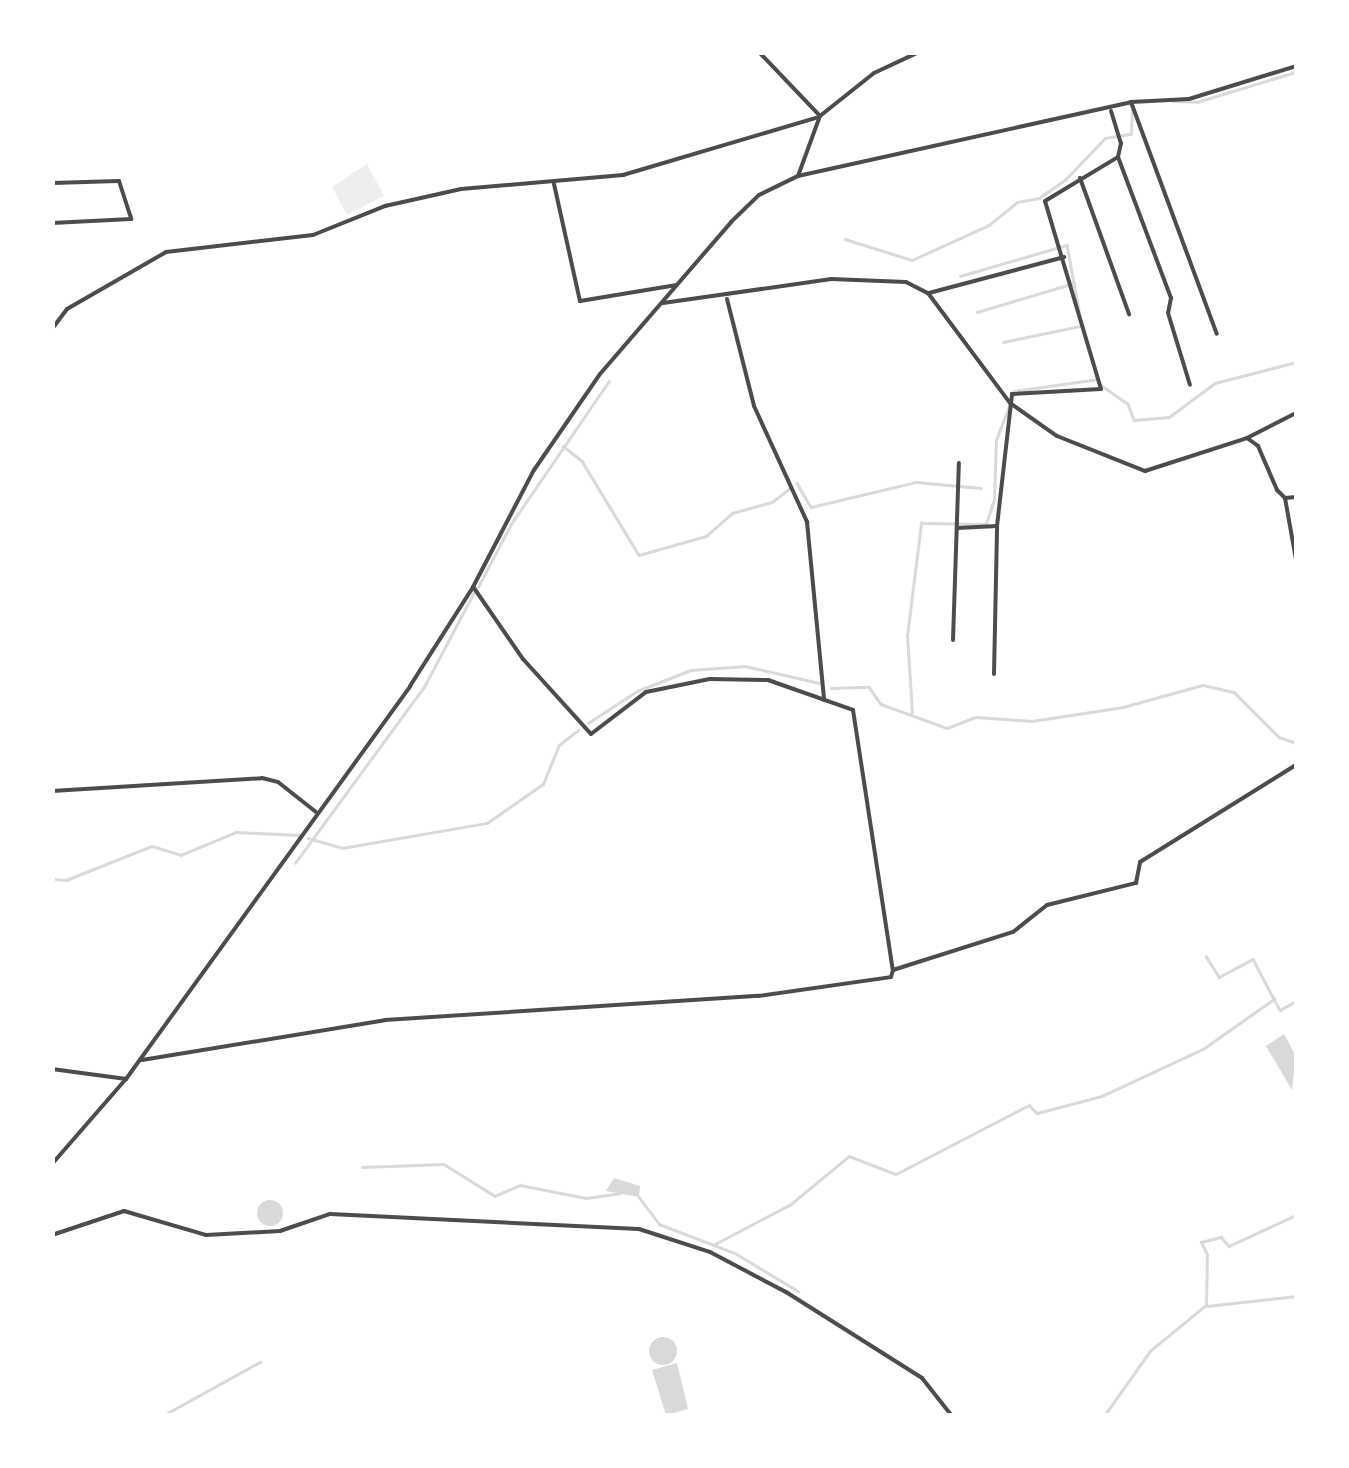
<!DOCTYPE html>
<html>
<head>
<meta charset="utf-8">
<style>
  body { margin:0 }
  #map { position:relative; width:1349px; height:1468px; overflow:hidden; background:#fff; font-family:"IBM Plex Sans",sans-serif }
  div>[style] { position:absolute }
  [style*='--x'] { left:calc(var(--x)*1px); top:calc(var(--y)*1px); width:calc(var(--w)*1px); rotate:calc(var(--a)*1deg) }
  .green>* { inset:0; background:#eee }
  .water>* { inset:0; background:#d9d9d9 }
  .round { border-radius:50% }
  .stream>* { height:2.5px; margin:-1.25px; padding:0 1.25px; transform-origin:1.25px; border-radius:1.25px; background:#d9d9d9 }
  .minor>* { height:4px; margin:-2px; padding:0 2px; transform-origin:2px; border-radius:2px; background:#4c4c4c }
  .tertiary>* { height:4px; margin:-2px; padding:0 2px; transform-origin:2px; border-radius:2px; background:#4c4c4c }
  span { translate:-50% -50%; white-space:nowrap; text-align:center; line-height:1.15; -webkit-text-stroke:8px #fff; paint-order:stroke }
  .frame { position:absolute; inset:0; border:55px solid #fff; pointer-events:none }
</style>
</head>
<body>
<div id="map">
  <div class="green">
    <div style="clip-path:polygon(367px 164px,384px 196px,347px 215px,332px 187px)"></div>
  </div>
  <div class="water">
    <div style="clip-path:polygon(1284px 1034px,1296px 1056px,1292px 1090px,1266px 1046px)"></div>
    <div style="clip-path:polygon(614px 1178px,640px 1186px,639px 1197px,606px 1191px)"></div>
    <div class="round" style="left:257px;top:1200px;width:26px;height:26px"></div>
    <div class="round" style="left:649px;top:1337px;width:28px;height:28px"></div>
    <div style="clip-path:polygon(677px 1363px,688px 1409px,666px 1415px,652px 1370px)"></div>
  </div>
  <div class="stream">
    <div style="--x:1173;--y:101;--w:24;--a:2"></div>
    <div style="--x:1197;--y:102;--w:103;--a:-16.9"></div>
    <div style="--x:845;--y:239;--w:70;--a:17.4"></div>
    <div style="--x:912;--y:260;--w:85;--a:-24.4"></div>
    <div style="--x:989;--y:225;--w:36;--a:-39"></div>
    <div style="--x:1017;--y:202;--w:22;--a:-10"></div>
    <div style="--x:1039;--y:198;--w:32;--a:-35"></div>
    <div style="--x:1065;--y:180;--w:58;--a:-46.4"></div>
    <div style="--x:1105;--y:138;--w:26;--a:-9"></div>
    <div style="--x:1131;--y:134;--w:23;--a:-88"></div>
    <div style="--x:960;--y:276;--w:111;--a:-16.2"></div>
    <div style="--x:1067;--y:245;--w:66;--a:79.5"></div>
    <div style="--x:977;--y:312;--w:101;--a:-16.6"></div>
    <div style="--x:1003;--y:342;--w:79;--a:-11.7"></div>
    <div style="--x:1101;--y:385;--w:33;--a:35"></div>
    <div style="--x:1128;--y:404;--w:17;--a:69"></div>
    <div style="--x:1134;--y:420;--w:35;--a:-5"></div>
    <div style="--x:1169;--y:417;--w:57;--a:-36.5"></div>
    <div style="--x:1215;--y:383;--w:84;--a:-14.5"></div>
    <div style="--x:1014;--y:391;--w:85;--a:-8.1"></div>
    <div style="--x:563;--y:446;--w:24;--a:38"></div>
    <div style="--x:582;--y:461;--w:110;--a:58.8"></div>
    <div style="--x:639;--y:555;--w:70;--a:-15.8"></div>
    <div style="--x:706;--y:536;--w:35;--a:-41"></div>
    <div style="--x:732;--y:513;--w:41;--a:-15.4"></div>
    <div style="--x:772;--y:502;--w:24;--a:-38"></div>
    <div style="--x:797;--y:483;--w:28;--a:60"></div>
    <div style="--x:811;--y:507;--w:108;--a:-13.4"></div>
    <div style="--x:916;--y:482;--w:65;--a:5.3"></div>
    <div style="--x:478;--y:587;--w:71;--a:-62.4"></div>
    <div style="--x:511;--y:524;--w:173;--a:-55.6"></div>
    <div style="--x:831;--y:688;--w:38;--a:-2"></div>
    <div style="--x:869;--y:687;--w:21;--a:55"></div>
    <div style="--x:881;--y:704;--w:70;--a:20"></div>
    <div style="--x:947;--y:728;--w:31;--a:-21"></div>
    <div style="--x:976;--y:717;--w:56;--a:4.1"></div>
    <div style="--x:1032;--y:721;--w:92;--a:-8.7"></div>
    <div style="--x:1123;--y:707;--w:83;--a:-15.4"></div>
    <div style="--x:1203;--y:685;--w:32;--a:13"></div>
    <div style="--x:1234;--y:692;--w:64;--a:45"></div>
    <div style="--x:1279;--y:737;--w:18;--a:19"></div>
    <div style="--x:912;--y:713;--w:77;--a:-93.7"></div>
    <div style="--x:907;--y:636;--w:114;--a:-82.9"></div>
    <div style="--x:921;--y:523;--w:65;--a:0.9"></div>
    <div style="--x:986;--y:524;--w:26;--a:-72"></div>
    <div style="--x:994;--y:499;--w:59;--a:-88.1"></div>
    <div style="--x:996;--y:440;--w:36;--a:-69"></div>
    <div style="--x:588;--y:723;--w:59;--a:-33.1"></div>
    <div style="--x:637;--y:691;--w:58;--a:-21.3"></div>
    <div style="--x:691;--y:670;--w:54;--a:-4.2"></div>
    <div style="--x:745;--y:666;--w:77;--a:12.8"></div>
    <div style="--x:308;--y:838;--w:35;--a:16"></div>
    <div style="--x:342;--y:848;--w:147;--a:-9.8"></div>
    <div style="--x:487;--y:823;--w:68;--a:-34.9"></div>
    <div style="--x:543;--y:784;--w:42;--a:-67.7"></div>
    <div style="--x:559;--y:745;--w:24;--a:-38"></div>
    <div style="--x:295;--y:863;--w:218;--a:-53.8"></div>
    <div style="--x:424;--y:687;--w:107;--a:-62.2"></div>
    <div style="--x:52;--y:879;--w:14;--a:4"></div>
    <div style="--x:66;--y:880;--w:92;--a:-21.6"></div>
    <div style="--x:152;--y:846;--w:30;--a:17"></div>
    <div style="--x:181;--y:855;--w:60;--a:-22.7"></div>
    <div style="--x:236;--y:832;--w:63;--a:2.7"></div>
    <div style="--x:1206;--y:956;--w:25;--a:58"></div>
    <div style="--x:1219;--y:977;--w:38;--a:-28"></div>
    <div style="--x:1253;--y:959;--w:45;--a:62.3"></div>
    <div style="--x:362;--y:1167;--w:82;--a:-2.1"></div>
    <div style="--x:444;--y:1164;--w:60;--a:32.1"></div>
    <div style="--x:495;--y:1196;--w:27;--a:-24"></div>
    <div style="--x:520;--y:1185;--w:67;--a:11.1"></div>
    <div style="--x:586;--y:1198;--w:34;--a:-8"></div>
    <div style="--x:639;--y:1197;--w:34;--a:53"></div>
    <div style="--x:659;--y:1224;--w:81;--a:20.9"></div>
    <div style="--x:735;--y:1253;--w:74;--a:31.1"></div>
    <div style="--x:713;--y:1245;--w:88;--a:-27.7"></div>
    <div style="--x:791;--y:1204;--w:75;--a:-39.6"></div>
    <div style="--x:849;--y:1156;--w:50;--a:21"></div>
    <div style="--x:896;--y:1174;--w:150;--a:-27.4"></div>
    <div style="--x:1029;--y:1105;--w:11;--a:45"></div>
    <div style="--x:1037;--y:1113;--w:67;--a:-14.7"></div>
    <div style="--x:1102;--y:1096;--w:111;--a:-25"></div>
    <div style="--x:1203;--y:1049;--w:87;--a:-35.2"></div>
    <div style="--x:1274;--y:999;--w:13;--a:61"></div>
    <div style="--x:1280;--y:1010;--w:18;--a:-29"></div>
    <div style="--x:1207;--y:1306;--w:90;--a:-6.4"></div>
    <div style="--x:162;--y:1416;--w:112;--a:-28.9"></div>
    <div style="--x:1104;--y:1416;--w:80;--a:-54.7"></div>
    <div style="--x:1150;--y:1351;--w:72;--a:-39.4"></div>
    <div style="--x:1206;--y:1305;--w:50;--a:-88.9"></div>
    <div style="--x:1207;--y:1255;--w:14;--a:-115"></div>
    <div style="--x:1201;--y:1242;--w:21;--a:-14"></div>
    <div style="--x:1221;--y:1237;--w:12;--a:48"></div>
    <div style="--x:1229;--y:1246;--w:74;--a:-24.8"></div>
  </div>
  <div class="minor">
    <div style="--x:759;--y:52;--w:88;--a:46.4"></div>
    <div style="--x:1131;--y:102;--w:247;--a:69.7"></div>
    <div style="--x:1111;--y:111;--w:34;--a:73"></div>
    <div style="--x:1121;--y:143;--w:14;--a:102"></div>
    <div style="--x:1118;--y:157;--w:151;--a:69.4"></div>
    <div style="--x:1171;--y:298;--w:15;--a:101"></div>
    <div style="--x:1168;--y:313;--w:75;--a:73"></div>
    <div style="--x:798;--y:176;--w:341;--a:-12.5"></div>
    <div style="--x:1131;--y:102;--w:58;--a:-3"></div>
    <div style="--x:1189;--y:99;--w:112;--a:-17.1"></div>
    <div style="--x:1080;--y:178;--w:145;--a:70.2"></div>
    <div style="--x:52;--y:183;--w:67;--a:-1.7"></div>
    <div style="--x:119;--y:181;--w:40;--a:72"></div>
    <div style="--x:131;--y:219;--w:79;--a:177.1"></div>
    <div style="--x:554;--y:184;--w:120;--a:77.5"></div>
    <div style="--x:580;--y:301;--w:98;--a:-9.4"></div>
    <div style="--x:929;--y:293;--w:140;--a:-14.9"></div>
    <div style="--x:727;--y:299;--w:110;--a:75.8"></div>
    <div style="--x:754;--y:406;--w:128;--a:65.4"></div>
    <div style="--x:807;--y:522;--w:179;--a:84.5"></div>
    <div style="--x:663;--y:303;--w:170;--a:-8.1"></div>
    <div style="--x:831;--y:279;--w:75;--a:2.3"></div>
    <div style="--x:906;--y:282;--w:25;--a:27"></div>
    <div style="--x:928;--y:293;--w:137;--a:53.3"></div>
    <div style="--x:1010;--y:403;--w:57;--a:35.1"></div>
    <div style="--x:1057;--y:436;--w:95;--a:21.7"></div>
    <div style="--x:1145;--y:471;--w:107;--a:-17.9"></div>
    <div style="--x:1247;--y:438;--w:14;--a:36"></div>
    <div style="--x:1258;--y:446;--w:48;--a:66.6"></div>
    <div style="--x:1277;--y:490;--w:11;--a:45"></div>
    <div style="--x:1285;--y:498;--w:11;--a:-5"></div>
    <div style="--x:52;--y:329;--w:25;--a:-53"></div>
    <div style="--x:67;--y:309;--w:114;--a:-29.9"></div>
    <div style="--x:166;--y:252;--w:148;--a:-6.6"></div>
    <div style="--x:313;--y:235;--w:78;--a:-21.9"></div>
    <div style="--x:385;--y:206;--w:78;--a:-12.6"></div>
    <div style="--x:461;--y:189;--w:163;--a:-4.9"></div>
    <div style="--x:623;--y:175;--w:204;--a:-16.5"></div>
    <div style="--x:1247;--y:438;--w:55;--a:-27"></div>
    <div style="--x:1285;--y:498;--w:63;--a:79.9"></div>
    <div style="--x:957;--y:528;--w:40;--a:-2.9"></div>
    <div style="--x:474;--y:588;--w:86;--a:55.4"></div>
    <div style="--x:523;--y:659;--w:101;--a:47.8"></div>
    <div style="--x:591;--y:734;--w:69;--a:-37.4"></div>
    <div style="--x:646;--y:692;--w:65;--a:-11.5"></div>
    <div style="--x:710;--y:679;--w:58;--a:1"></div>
    <div style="--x:768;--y:680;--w:90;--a:19.4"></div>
    <div style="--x:853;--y:710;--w:263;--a:81.3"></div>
    <div style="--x:953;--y:640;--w:177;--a:-88.1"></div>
    <div style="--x:994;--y:674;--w:148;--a:-88.8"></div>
    <div style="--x:997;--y:526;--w:133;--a:-83.5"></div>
    <div style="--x:1012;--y:394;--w:89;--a:-3.2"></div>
    <div style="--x:1101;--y:389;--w:196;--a:-106.6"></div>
    <div style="--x:1045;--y:201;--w:85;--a:-31.1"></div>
    <div style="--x:52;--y:791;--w:210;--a:-3.5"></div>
    <div style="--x:262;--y:778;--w:16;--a:14"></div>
    <div style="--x:278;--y:782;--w:48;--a:38.3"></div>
    <div style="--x:142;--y:1060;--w:246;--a:-9.3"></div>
    <div style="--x:385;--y:1020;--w:374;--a:-3.7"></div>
    <div style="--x:758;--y:996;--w:134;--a:-8.1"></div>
    <div style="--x:891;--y:977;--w:7;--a:-74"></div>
    <div style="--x:893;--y:970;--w:126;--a:-17.6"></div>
    <div style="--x:1013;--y:932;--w:43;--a:-38.5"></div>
    <div style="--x:1047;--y:905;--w:92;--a:-13.9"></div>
    <div style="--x:1136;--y:883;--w:21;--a:-79"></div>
    <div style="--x:1140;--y:862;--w:184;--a:-31.9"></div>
    <div style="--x:52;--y:1069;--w:75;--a:7.7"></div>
    <div style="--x:52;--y:1235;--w:76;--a:-18.4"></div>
    <div style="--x:124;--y:1211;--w:85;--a:16.3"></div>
    <div style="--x:206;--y:1235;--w:74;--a:-3.1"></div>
    <div style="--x:280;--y:1231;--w:53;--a:-18.8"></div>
    <div style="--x:330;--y:1214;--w:309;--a:2.8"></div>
    <div style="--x:639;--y:1229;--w:75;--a:17.9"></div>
    <div style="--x:710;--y:1252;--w:86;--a:27.8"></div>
    <div style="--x:786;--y:1292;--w:161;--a:32.3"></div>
    <div style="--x:922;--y:1378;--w:48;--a:51.7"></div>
  </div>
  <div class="tertiary">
    <div style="--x:52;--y:1164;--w:113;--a:-49"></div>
    <div style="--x:126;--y:1079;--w:485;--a:-54.1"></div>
    <div style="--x:410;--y:686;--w:117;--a:-57.5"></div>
    <div style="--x:473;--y:587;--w:132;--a:-62.5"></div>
    <div style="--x:534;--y:470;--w:116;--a:-55.5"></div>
    <div style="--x:600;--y:374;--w:201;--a:-49.2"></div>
    <div style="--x:731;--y:222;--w:39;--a:-44"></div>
    <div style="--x:759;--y:195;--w:43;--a:-26"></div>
    <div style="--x:798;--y:176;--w:64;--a:-69.9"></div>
    <div style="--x:820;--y:116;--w:69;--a:-38.5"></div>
    <div style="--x:874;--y:73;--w:50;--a:-25"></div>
  </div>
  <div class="frame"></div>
</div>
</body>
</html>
